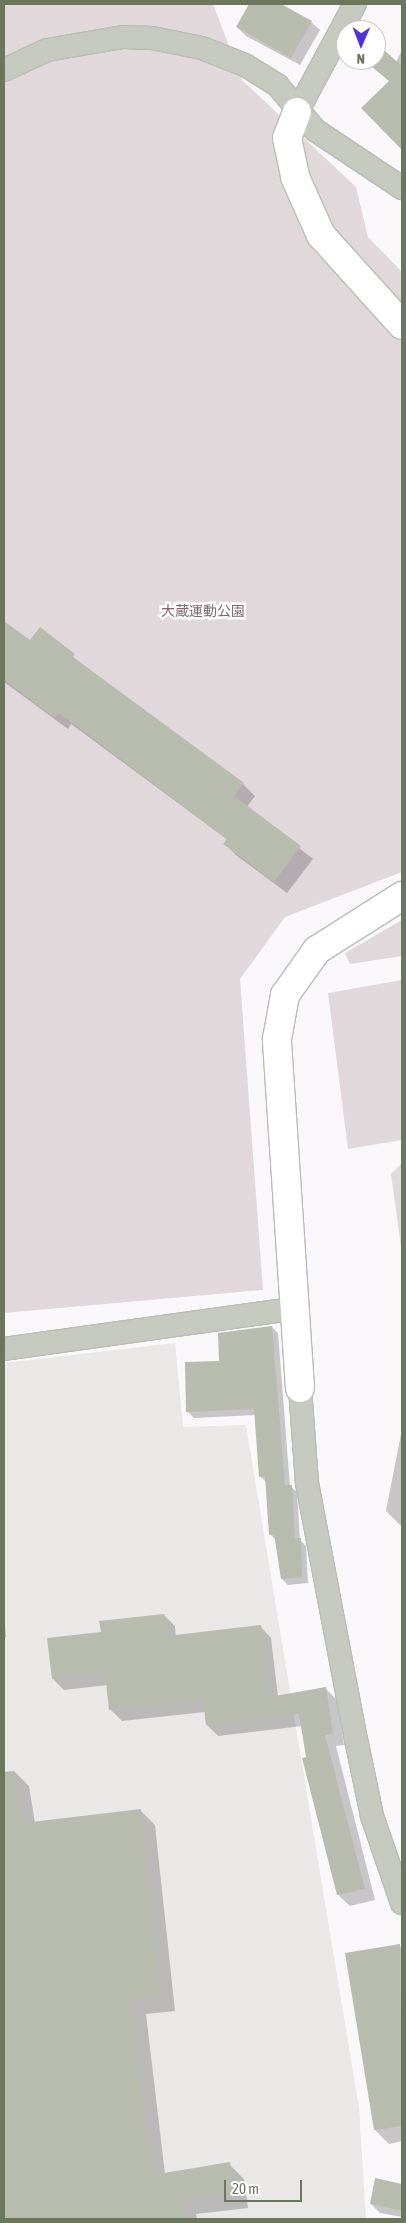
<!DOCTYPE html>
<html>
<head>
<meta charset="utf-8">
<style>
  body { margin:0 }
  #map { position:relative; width:406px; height:2223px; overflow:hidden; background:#f9f7f9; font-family:"Asap Condensed","Noto Sans JP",sans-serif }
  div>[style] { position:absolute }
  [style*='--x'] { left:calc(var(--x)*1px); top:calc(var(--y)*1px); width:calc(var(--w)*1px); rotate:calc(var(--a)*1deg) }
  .built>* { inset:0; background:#e9e8e7 }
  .green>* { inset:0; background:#e1d8dc }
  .shadow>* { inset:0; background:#0003 }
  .building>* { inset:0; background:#b7bcae }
  .roads { filter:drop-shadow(1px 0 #b9beb3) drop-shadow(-1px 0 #b9beb3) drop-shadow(0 1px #b9beb3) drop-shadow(0 -1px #b9beb3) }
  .street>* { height:22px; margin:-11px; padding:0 11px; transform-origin:11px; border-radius:11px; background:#c5c9c0 }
  .secondary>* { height:28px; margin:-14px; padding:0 14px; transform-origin:14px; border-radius:14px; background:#fff }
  span { translate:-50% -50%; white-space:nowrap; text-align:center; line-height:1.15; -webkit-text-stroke:5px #fff; paint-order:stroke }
  .park-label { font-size:14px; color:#7f686e }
  .frame { position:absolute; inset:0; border:5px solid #6c765c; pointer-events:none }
  .north { position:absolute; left:336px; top:20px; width:50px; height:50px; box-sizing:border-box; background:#fff; border:1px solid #c4c8be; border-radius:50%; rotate:181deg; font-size:14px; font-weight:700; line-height:20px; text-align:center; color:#6c765c }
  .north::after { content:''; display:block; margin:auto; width:18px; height:22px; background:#4e2fe1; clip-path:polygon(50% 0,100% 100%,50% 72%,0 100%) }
  .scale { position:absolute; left:224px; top:2180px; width:78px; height:22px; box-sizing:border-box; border:2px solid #6c765c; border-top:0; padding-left:6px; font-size:15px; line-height:18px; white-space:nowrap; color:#6c765c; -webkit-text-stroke:4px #fff; paint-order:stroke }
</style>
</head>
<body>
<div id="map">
  <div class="built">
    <div style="clip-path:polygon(175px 1343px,183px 1427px,246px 1425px,359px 2108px,366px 2219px,4px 2219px,4px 1363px)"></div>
  </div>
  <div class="green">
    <div style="clip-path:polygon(4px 4px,213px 4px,242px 80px,356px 187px,368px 237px,402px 272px,402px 872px,285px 917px,240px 979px,263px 1290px,4px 1313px)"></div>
    <div style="clip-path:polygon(402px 920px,402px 956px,350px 964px,345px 953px)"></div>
    <div style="clip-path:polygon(402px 980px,402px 1140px,348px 1149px,328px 993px)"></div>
    <div style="clip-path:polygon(402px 1163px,402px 1247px,401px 1247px,391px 1174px)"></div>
  </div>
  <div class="shadow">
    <div style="clip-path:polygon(250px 4px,278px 4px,311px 22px,320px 30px,300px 65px,246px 36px,237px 27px)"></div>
    <div style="clip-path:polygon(402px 50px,402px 148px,363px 108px,390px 82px,374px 67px,396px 62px)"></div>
    <div style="clip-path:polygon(4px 623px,30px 642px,40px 629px,86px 668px,243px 784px,255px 796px,247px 807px,313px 859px,287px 893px,237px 856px,225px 844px,228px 840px,71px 724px,68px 729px,4px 682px)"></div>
    <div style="clip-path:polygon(272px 1327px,278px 1333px,290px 1486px,297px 1492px,300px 1540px,306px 1546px,308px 1583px,288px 1585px,282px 1579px,277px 1541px,270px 1534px,266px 1482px,260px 1476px,256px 1415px,194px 1418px,188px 1412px,220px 1362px)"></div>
    <div style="clip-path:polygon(402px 1429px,402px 1527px,386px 1511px)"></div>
    <div style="clip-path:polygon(164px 1615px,175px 1626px,176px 1636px,260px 1626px,271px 1638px,278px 1696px,326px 1689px,337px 1700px,344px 1745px,336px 1746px,375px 1900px,350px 1906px,338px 1895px,303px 1759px,307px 1758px,302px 1726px,218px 1736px,207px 1725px,205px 1712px,122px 1721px,111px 1710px,108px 1685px,64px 1690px,53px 1679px,102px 1633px)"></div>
    <div style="clip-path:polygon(4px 1617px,6px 1637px,4px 1637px)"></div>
    <div style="clip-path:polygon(14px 1771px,29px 1786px,35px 1823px,140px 1810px,155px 1825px,175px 2011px,146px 2014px,165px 2174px,229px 2164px,244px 2179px,248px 2208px,196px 2214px,197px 2219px,4px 2219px,4px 1772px)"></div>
    <div style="clip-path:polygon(399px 1945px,402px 1948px,402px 2141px,389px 2144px,375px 2130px)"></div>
    <div style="clip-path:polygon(376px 2179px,402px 2185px,402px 2217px,380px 2213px,371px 2204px)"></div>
  </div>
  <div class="building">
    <div style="clip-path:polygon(249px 4px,281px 4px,312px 21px,291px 58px,236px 27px)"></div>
    <div style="clip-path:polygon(385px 51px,402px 66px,402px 150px,361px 108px,389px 81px,372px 67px)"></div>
    <div style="clip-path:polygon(4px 621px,30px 640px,40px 627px,75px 654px,73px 657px,244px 783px,234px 796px,301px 846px,274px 882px,223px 844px,227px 839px,59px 713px,55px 718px,4px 680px)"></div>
    <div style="clip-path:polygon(272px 1326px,285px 1485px,292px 1485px,295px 1538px,301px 1538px,302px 1577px,281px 1579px,274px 1534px,269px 1535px,265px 1476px,259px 1477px,254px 1409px,186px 1412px,185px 1362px,219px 1361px,218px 1333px)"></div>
    <div style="clip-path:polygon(164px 1614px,167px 1636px,261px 1625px,269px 1697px,326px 1687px,333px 1734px,325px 1735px,365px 1889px,337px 1895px,302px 1758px,306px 1757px,299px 1714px,206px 1725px,203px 1700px,109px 1710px,105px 1673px,52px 1679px,47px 1638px,101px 1632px,99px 1621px)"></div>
    <div style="clip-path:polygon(15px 1773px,23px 1823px,141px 1809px,161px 1997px,131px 1999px,152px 2175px,230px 2162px,234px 2193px,182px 2199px,184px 2219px,4px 2219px,4px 1774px)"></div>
    <div style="clip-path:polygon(400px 1944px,402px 2126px,374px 2130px,345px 1953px)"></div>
    <div style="clip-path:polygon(375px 2178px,402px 2184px,402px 2211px,370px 2204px)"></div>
  </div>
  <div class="roads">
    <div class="street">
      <div style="--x:4;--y:70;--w:47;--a:-24.9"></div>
      <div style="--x:47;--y:50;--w:77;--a:-9.7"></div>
      <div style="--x:123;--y:37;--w:29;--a:2"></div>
      <div style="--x:152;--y:38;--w:51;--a:11.3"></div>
      <div style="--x:202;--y:48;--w:46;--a:21.6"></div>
      <div style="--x:245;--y:65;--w:39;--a:32"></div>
      <div style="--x:278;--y:86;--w:57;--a:49.9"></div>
      <div style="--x:315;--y:130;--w:105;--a:33.7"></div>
      <div style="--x:297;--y:112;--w:123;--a:-61.8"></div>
      <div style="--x:4;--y:1349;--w:293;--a:-7.9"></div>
      <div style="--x:300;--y:1388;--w:95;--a:85.8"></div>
      <div style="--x:307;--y:1483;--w:266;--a:79.2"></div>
      <div style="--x:357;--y:1744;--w:74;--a:78.2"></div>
      <div style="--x:372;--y:1816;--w:92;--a:71"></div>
    </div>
    <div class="secondary">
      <div style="--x:297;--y:112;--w:28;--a:111"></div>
      <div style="--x:287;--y:138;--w:40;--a:78"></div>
      <div style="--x:295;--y:177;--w:64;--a:65.9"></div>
      <div style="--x:321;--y:235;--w:121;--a:48"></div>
      <div style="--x:300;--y:1388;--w:350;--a:-93.8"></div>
      <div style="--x:277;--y:1039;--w:45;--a:-79.7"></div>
      <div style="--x:285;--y:995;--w:55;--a:-54.6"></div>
      <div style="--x:317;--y:950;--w:101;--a:-32.4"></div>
    </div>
  </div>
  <div class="park-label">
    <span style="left:203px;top:611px">大蔵運動公園</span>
  </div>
  <div class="frame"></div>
  <div class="north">N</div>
  <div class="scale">20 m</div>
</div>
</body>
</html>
